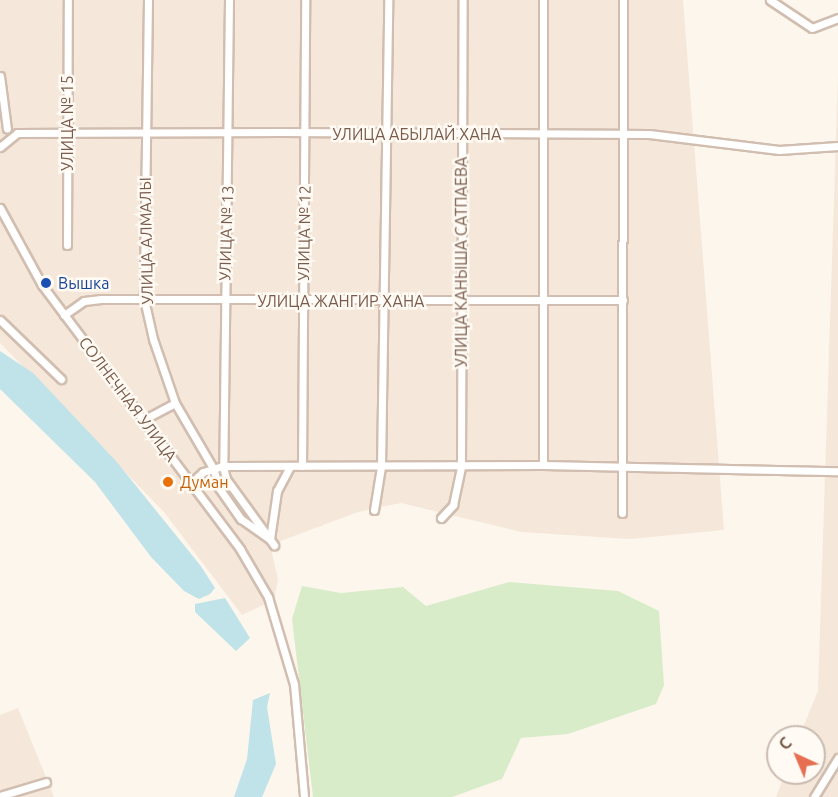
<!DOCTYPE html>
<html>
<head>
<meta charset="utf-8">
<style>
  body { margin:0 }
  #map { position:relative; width:838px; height:797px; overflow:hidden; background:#fdf6ec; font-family:Ubuntu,sans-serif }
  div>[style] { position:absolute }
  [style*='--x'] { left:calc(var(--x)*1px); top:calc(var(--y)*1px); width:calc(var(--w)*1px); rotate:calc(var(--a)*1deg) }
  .residential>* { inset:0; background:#f5e8da }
  .green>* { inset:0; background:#d8ecc9 }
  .water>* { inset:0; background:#bfe3e8 }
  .roads { filter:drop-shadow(2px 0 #d1beb0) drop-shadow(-2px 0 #d1beb0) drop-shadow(0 2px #d1beb0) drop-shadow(0 -2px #d1beb0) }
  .minor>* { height:7px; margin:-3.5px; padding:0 3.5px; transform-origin:3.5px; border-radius:3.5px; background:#fff }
  .dots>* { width:16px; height:16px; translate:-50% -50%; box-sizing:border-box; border:3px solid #fffaf3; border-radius:50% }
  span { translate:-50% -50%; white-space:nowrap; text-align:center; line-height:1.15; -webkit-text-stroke:5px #fffaf3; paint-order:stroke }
  .street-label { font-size:16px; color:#7a5c4d }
  .transit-label { font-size:16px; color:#164399 }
  .left { translate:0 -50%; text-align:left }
  .food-label { font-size:16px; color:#c56008 }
  .north { position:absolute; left:766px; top:725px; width:60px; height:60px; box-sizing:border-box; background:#fffaf3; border:2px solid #cabbb1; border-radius:50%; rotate:316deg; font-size:16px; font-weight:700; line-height:24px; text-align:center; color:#7a5c4d }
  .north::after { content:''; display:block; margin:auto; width:21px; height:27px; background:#e76f51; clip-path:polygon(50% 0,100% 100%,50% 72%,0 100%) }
</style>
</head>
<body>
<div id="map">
  <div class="residential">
    <div style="clip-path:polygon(0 0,683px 0,724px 530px,630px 539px,521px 532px,401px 503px,358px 512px,270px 545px,278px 579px,274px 600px,242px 615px,164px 512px,0 343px)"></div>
    <div style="clip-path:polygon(838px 75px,838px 797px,776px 797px,785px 773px,814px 773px,814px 737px,799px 737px,818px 691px)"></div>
    <div style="clip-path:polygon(18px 708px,54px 797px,0 797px,0 715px)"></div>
  </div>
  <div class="green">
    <div style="clip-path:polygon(509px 582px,618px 591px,659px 611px,664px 685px,656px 704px,568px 734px,521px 738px,502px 779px,452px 797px,313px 797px,292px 619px,302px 586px,341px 593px,403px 587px,426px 606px)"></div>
  </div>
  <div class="water">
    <div style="clip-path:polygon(0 351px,33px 373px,116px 461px,200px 565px,215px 588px,210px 594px,199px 599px,184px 591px,151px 557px,95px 482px,0 389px)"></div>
    <div style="clip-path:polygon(225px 598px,250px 638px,236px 651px,195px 612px,195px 604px)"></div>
    <div style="clip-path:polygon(270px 693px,267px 707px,276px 764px,262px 797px,234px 797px,247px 759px,253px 700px)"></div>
  </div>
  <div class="roads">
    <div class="minor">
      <div style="--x:148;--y:0;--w:299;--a:90.8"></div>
      <div style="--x:144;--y:299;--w:41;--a:77.3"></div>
      <div style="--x:153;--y:339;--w:68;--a:71"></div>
      <div style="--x:175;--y:403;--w:75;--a:59.7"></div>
      <div style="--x:213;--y:468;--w:21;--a:73"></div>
      <div style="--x:219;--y:488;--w:38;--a:55"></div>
      <div style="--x:241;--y:519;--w:35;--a:35"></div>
      <div style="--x:270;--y:539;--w:49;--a:-81.7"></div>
      <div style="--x:277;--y:491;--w:27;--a:-62"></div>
      <div style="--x:229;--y:0;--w:466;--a:90.7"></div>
      <div style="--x:223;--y:466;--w:13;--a:77"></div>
      <div style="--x:226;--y:479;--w:82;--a:54"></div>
      <div style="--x:543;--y:0;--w:465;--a:90"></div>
      <div style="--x:770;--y:0;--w:50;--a:33.7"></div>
      <div style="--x:812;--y:28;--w:28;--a:-21"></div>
      <div style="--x:0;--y:76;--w:53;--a:82.5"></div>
      <div style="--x:0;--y:147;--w:22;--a:-39"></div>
      <div style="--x:17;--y:133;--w:265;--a:-0.2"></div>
      <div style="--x:282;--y:132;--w:367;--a:0.3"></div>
      <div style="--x:649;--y:134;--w:131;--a:7"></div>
      <div style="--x:779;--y:150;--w:59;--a:-3.9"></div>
      <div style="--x:0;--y:208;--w:88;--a:61.4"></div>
      <div style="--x:42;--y:285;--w:330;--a:53.1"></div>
      <div style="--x:240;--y:549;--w:56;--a:59.7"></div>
      <div style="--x:268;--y:597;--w:91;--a:73.4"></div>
      <div style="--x:294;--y:684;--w:113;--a:84.9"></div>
      <div style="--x:67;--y:245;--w:245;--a:-89.8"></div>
      <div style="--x:64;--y:315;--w:24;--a:-35"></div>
      <div style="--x:84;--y:301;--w:17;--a:-7"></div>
      <div style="--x:101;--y:299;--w:522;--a:0.11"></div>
      <div style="--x:0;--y:320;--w:85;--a:44"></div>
      <div style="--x:143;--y:420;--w:36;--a:-28"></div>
      <div style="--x:302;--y:466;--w:466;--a:-89.6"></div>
      <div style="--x:191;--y:483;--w:16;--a:-43"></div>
      <div style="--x:203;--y:472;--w:21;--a:-17"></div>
      <div style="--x:223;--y:466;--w:320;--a:-0.2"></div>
      <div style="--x:543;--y:465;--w:295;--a:1.2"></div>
      <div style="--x:374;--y:510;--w:44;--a:-80.8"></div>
      <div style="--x:381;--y:467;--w:467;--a:-89.1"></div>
      <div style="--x:622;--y:513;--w:513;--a:-89.89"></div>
      <div style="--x:441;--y:518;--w:18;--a:-47"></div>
      <div style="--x:453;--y:505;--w:40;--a:-78"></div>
      <div style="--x:461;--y:466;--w:466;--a:-89.8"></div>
      <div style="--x:0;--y:796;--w:48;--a:-16.9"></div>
      <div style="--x:814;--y:797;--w:46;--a:-58.4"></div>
    </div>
  </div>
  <div class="dots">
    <div style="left:46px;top:283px;background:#1a4fb4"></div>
    <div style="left:168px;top:482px;background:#e8710a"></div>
  </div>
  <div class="street-label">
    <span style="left:67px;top:123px;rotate:-90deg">УЛИЦА № 15</span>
    <span style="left:417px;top:134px">УЛИЦА АБЫЛАЙ ХАНА</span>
    <span style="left:226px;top:233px;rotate:-88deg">УЛИЦА № 13</span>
    <span style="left:304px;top:233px;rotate:-89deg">УЛИЦА № 12</span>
    <span style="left:146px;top:241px;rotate:-91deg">УЛИЦА АЛМАЛЫ</span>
    <span style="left:461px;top:262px;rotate:-90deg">УЛИЦА КАНЫША САТПАЕВА</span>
    <span style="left:341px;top:301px">УЛИЦА ЖАНГИР ХАНА</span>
    <span style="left:128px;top:399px;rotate:53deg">СОЛНЕЧНАЯ УЛИЦА</span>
  </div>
  <div class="transit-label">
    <span class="left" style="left:58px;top:283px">Вышка</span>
  </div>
  <div class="food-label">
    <span class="left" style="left:180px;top:482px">Думан</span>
  </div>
  <div class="north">С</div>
</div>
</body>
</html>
